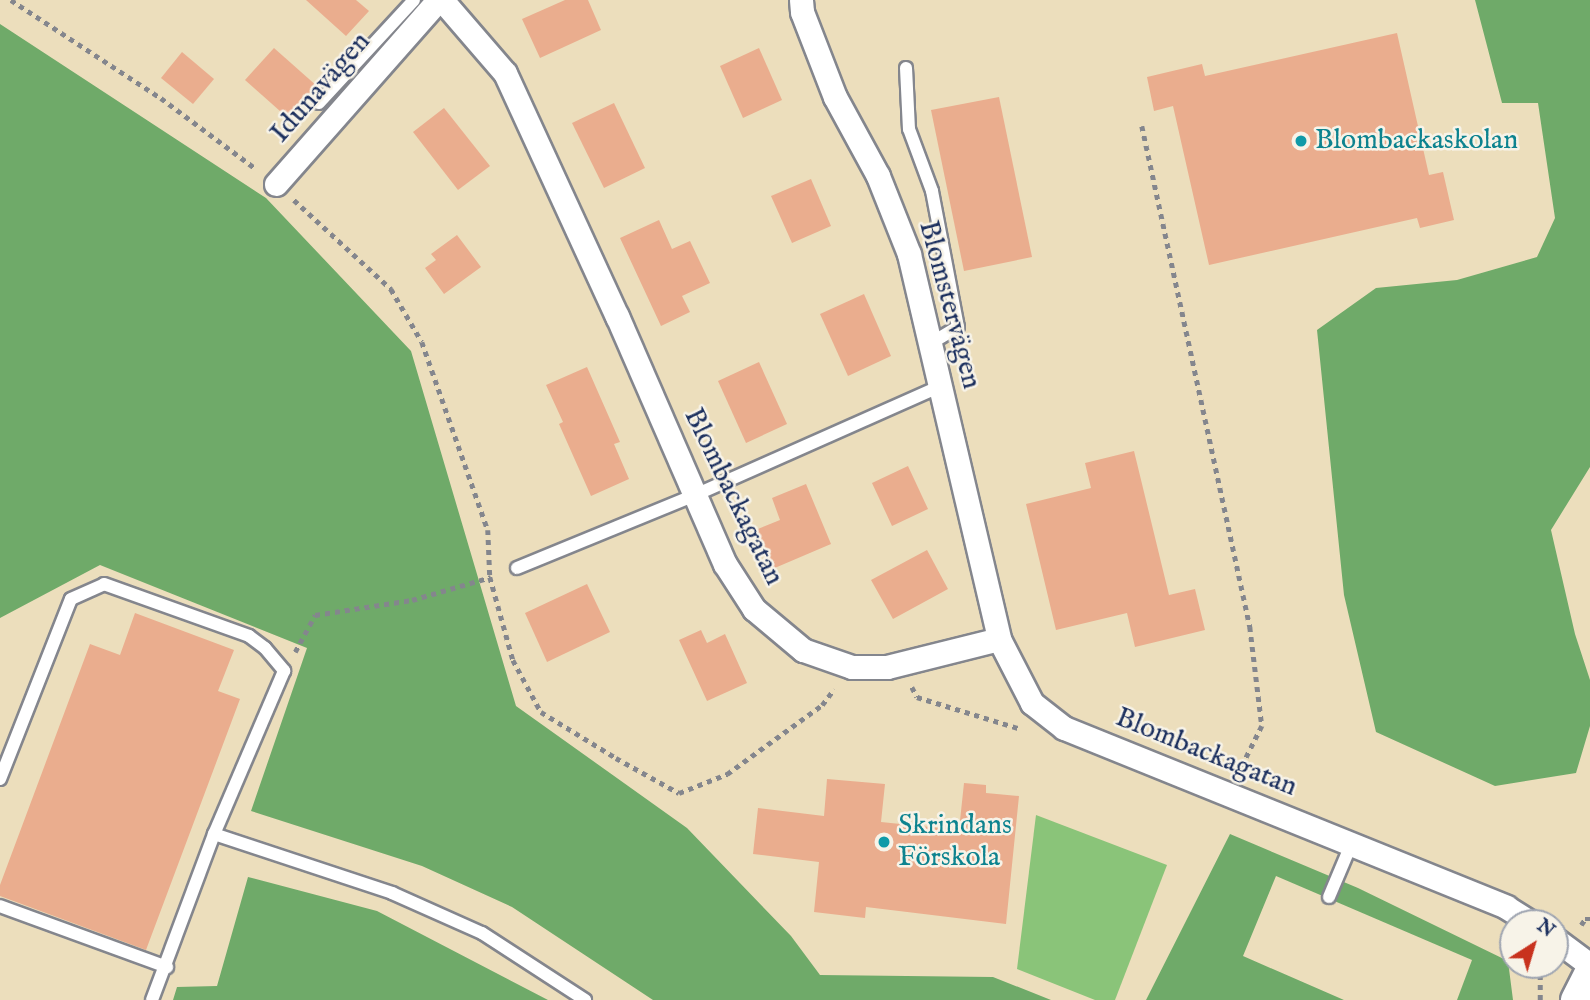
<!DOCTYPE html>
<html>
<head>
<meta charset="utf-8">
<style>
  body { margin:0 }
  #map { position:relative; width:1590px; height:1000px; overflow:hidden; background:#ecdebc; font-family:"IM FELL English",serif }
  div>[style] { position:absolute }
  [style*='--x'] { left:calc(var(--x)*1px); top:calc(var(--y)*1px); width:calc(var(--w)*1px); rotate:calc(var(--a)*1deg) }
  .green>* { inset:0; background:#8ac479 }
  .forest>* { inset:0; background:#6faa69 }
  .building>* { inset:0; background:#eaad8e }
  .path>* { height:4.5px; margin-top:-2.25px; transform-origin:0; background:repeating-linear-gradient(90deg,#84868d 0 5px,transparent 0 10px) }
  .roads { filter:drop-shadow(2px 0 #84868d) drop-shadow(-2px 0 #84868d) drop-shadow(0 2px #84868d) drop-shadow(0 -2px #84868d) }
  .service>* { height:12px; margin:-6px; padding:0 6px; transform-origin:6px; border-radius:6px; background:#fff }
  .minor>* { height:23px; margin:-11.5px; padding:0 11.5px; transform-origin:11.5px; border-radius:11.5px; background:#fff }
  .tertiary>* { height:30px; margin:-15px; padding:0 15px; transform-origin:15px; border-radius:15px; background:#fff }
  .dots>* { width:19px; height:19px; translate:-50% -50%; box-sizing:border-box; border:4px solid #f7f3e8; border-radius:50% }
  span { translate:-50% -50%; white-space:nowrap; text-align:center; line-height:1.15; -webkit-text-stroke:5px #f7f3e8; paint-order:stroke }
  .street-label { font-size:28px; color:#1b2f5e }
  .culture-label { font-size:28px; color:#0d838f }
  .left { translate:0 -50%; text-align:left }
  .north { position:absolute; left:1499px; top:909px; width:70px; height:70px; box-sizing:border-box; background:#f7f3e8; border:2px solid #9fa5b1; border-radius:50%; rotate:37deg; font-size:19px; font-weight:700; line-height:28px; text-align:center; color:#1b2f5e }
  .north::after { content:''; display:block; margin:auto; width:24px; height:32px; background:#c8321e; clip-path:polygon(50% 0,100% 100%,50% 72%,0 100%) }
</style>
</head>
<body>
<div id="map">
  <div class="green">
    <div style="clip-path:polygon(1036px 815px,1167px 865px,1115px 1000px,1095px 1000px,1017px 969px)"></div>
  </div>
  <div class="forest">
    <div style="clip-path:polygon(1475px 0,1590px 0,1590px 467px,1551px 530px,1575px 634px,1590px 680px,1590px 726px,1576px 773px,1495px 786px,1376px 732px,1344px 595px,1317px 330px,1376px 288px,1457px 280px,1537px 257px,1555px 218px,1538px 103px,1502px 103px)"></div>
    <div style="clip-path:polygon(0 24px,266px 198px,411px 351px,516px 706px,687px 828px,791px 936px,820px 975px,993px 977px,1051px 1000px,653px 1000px,512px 907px,422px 866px,251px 811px,307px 648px,100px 565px,0 618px)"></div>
    <div style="clip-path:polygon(1230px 834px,1358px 888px,1508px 961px,1513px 1000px,1457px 1000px,1472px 960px,1276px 876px,1243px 956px,1344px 1000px,1146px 1000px)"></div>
    <div style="clip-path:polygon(248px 877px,377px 911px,548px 1000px,173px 1000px,177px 987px,217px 986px)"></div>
  </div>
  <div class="building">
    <div style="clip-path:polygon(306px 0,356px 0,369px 11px,346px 36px)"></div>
    <div style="clip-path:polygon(565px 0,588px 0,601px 30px,540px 58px,522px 19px)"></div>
    <div style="clip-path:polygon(1397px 33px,1429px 175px,1443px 172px,1454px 220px,1420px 228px,1417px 218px,1209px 265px,1173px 106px,1154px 111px,1147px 77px,1202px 64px,1205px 76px)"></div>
    <div style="clip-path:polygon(274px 48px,318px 87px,289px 119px,245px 80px)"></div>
    <div style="clip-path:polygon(759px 48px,782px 100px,743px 118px,720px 66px)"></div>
    <div style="clip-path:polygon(182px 52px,214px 79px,193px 104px,161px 78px)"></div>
    <div style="clip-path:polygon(999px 97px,1032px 257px,964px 271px,931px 110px)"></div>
    <div style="clip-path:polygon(614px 103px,645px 168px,604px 188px,572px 123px)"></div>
    <div style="clip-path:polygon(444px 108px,490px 166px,458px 190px,413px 132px)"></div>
    <div style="clip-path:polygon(811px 179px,831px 226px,792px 243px,771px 196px)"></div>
    <div style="clip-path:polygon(659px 220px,672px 249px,690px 241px,710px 283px,682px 296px,690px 312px,661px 326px,620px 238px)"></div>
    <div style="clip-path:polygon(457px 235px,481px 267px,444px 294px,425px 268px,436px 260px,431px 254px)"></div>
    <div style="clip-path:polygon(864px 294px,891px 356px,848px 376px,820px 314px)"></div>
    <div style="clip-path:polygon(759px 362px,787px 424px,746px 443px,718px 381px)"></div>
    <div style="clip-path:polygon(587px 367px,620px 442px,614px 444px,629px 479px,591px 496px,559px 424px,563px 422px,546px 385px)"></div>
    <div style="clip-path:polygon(1134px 451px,1169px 595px,1195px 589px,1205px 630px,1135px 647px,1127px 613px,1056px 630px,1026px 504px,1091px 488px,1085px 463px)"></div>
    <div style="clip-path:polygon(908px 466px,928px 509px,892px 526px,872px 483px)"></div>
    <div style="clip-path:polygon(806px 484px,831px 544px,770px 570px,753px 531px,780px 520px,772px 498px)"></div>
    <div style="clip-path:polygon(927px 550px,948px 589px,893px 619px,871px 580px)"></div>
    <div style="clip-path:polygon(587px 584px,610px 632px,547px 662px,525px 613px)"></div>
    <div style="clip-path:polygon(135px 613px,234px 650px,218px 691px,240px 699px,146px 950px,0 896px,0 885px,90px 644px,120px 655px)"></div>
    <div style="clip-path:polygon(701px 630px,707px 643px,725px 634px,747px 683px,707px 701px,679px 640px)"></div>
    <div style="clip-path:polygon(827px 779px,885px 784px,881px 822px,959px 830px,964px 783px,986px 785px,986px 793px,1019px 796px,1006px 924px,866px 907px,865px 918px,814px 912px,819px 862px,753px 854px,758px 808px,824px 816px)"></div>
  </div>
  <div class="path">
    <div style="--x:11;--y:0;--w:179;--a:33.2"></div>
    <div style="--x:161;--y:98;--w:117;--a:36.7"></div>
    <div style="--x:1142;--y:126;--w:513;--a:77.83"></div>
    <div style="--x:1250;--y:627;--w:100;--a:83.1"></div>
    <div style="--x:1262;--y:726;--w:51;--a:116.6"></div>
    <div style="--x:294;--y:200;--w:132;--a:42.5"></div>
    <div style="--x:391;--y:289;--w:61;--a:59.7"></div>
    <div style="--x:422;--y:342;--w:199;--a:70.7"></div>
    <div style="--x:488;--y:530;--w:47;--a:87.6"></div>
    <div style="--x:490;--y:577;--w:86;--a:74.5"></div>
    <div style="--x:513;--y:660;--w:59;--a:61.7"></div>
    <div style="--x:541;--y:712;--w:88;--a:31.5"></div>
    <div style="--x:616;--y:758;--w:72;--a:29.1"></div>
    <div style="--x:679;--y:793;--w:52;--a:-21.6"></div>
    <div style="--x:727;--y:774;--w:117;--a:-36"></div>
    <div style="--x:822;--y:705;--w:20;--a:-53"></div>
    <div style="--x:295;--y:652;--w:42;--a:-61.6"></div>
    <div style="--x:315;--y:615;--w:98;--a:-8.8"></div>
    <div style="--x:412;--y:600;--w:82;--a:-16.2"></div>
    <div style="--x:912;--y:687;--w:11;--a:63"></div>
    <div style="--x:917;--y:697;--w:106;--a:17.1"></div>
    <div style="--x:1581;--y:925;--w:7;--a:-56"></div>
    <div style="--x:1585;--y:919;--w:5;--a:0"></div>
    <div style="--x:1540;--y:1000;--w:35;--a:-90"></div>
  </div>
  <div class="roads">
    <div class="service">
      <div style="--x:906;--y:68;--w:61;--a:87.2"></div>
      <div style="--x:909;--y:129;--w:66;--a:69.6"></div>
      <div style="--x:932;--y:191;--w:138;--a:79.2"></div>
      <div style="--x:958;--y:327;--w:31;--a:149"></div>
      <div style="--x:319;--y:103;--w:140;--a:-47.3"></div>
      <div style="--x:517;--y:568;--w:192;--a:-22.3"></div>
      <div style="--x:695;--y:495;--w:269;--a:-23.9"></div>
      <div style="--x:0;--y:779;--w:193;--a:-68.5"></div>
      <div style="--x:71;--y:599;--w:36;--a:-24"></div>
      <div style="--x:104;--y:584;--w:154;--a:19.7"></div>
      <div style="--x:249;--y:636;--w:20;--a:37"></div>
      <div style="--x:265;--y:648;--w:30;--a:50"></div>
      <div style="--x:284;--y:671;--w:177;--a:113.2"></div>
      <div style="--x:214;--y:834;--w:188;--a:18.3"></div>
      <div style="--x:392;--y:893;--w:98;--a:24"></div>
      <div style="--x:482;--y:933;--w:123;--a:33"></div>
      <div style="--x:1329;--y:897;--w:56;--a:-67.1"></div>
      <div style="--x:0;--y:906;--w:178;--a:20.1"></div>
      <div style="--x:152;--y:1000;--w:177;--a:-69.5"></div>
    </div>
    <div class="minor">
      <div style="--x:442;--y:0;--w:96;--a:49.2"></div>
      <div style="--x:505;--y:73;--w:268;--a:65.3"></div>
      <div style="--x:617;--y:316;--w:270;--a:66.5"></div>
      <div style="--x:725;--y:564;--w:54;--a:57.2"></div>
      <div style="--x:754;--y:609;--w:64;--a:39.9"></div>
      <div style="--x:803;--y:650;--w:52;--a:19.1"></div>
      <div style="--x:852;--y:667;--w:35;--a:0"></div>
      <div style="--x:887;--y:667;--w:115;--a:-14"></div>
      <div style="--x:801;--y:0;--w:12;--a:85"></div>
      <div style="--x:802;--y:12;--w:91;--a:68.8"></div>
      <div style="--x:835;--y:97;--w:90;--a:61.4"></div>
      <div style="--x:878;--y:176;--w:84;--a:68.3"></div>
      <div style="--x:909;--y:254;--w:395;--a:76.8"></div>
      <div style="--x:999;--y:639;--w:72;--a:62.7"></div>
      <div style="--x:1032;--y:703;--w:41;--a:38"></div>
      <div style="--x:1064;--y:728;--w:477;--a:22"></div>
      <div style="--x:1506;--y:907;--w:31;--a:32"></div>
      <div style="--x:276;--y:184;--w:245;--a:-48.6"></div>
      <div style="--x:1555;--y:939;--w:44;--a:36.6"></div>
    </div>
    <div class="tertiary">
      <div style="--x:1576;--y:1000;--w:31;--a:-63"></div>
    </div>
  </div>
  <div class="dots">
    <div style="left:1301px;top:141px;background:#0f9aa8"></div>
    <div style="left:884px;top:842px;background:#0f9aa8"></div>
  </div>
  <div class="street-label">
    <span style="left:321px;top:88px;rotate:-49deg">Idunavägen</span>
    <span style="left:949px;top:305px;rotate:75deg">Blomstervägen</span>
    <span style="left:733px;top:497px;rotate:64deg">Blombackagatan</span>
    <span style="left:1206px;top:753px;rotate:22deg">Blombackagatan</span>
  </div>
  <div class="culture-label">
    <span class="left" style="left:1315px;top:141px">Blombackaskolan</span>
    <span class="left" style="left:898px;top:842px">Skrindans<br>Förskola</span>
  </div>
  <div class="north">N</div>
</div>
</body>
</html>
